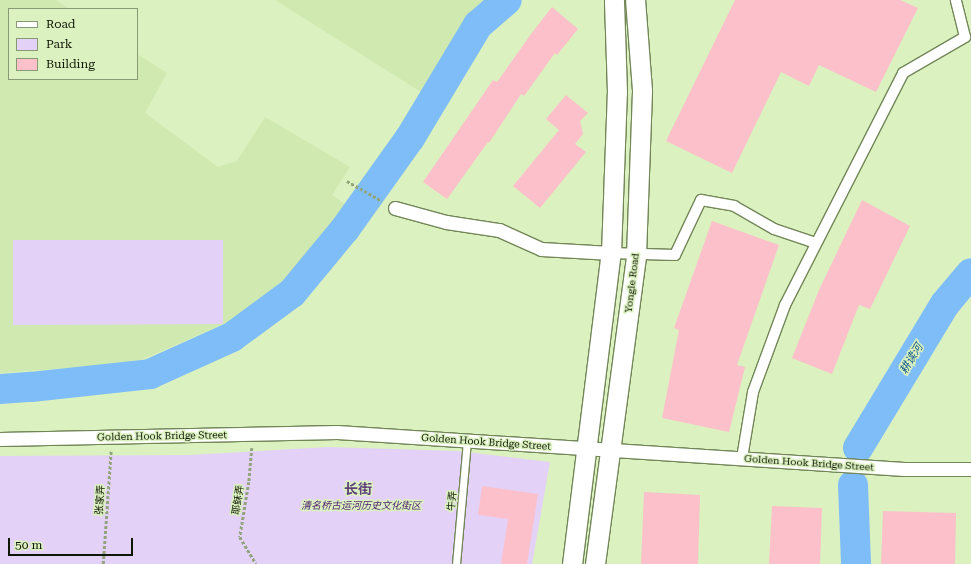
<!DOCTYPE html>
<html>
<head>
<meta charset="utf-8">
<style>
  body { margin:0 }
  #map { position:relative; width:971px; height:564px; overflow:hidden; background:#dbf1bf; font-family:"Roboto Serif","Noto Sans SC",serif }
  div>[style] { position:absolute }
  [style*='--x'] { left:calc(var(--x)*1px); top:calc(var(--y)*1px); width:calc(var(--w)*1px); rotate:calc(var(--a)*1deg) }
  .built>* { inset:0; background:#d0e9b0 }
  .green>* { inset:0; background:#e4d1f8 }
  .river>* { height:30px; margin:-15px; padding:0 15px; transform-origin:15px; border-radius:15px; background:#7ebdf7 }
  .building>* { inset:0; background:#fcc0ca }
  .path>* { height:2.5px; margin-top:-1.25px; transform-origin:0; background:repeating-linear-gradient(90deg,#93a47d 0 3px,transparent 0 5px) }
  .roads { filter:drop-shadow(1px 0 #728658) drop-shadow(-1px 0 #728658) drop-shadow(0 1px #728658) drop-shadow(0 -1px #728658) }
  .service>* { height:7px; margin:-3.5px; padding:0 3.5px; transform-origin:3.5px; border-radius:3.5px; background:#fff }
  .pedestrian>* { height:10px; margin:-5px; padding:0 5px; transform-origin:5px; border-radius:5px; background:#fff }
  .minor>* { height:13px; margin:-6.5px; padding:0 6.5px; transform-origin:6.5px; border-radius:6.5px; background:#fff }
  .secondary>* { height:19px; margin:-9.5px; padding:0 9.5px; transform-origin:9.5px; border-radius:9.5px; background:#fff }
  span { translate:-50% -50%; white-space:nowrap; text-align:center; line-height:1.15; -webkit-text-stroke:3px #dbf1bf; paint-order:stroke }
  .street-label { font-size:10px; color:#0f1605 }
  .park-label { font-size:10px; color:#4e1f70; font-style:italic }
  .water-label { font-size:11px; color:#0d5489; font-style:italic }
  .district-label { font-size:14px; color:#60417c; font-weight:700 }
  .legend { position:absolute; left:8px; top:8px; width:130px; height:72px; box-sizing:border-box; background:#dbf1bf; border:1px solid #899975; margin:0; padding:5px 7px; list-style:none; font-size:12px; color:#0f1605 }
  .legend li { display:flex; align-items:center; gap:8px; height:20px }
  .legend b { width:20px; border:1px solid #899975 }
  .scale { position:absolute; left:8px; top:538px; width:125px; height:18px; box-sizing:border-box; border:2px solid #0f1605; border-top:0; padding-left:5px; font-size:12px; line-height:14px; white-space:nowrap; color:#0f1605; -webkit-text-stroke:3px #dbf1bf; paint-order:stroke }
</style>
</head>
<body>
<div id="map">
  <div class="built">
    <div style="clip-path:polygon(0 0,56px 0,69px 9px,9px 9px,9px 79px,137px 79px,137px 54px,167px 73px,145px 113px,218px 167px,237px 161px,265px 117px,350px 167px,332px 195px,349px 207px,324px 239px,290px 274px,239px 317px,134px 363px,0 373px)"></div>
    <div style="clip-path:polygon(275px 0,496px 0,484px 10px,421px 92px)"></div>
  </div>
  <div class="green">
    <div style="clip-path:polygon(13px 240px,223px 240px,223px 324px,13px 325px)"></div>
    <div style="clip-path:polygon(328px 447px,458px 451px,550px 462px,532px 564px,0 564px,0 456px,189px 455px)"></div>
  </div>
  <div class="river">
    <div style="--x:0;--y:389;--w:31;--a:-4"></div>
    <div style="--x:31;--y:387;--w:120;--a:-6.2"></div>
    <div style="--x:150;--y:374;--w:90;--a:-24.3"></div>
    <div style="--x:232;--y:337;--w:74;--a:-36.3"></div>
    <div style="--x:292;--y:293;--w:83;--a:-50.4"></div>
    <div style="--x:345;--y:229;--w:112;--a:-54.5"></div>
    <div style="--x:410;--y:138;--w:132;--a:-59"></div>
    <div style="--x:478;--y:25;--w:38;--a:-41"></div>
    <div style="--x:858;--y:448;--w:168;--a:-58.9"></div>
    <div style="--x:945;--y:304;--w:40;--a:-50"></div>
    <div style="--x:853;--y:485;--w:79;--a:87.8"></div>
  </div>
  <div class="building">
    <div style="clip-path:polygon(735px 0,900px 0,918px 8px,876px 92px,819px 65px,809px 86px,781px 72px,732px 173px,666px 141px)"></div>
    <div style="clip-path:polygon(552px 7px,578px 29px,557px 55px,555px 53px,524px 96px,521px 94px,489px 143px,488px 142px,447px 199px,423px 182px,493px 80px,497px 82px,531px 34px)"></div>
    <div style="clip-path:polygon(566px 95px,588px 113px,580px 121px,583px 134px,575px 144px,586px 152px,540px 208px,513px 186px,559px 130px,546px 119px)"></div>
    <div style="clip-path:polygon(862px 200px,910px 226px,870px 309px,859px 305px,832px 374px,792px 358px,819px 290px)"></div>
    <div style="clip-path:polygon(712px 221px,779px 245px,737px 365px,745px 367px,729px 432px,662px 418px,679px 330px,674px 328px)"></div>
    <div style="clip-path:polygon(482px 486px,538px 494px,527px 564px,501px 564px,508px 519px,478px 515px)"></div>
    <div style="clip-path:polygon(644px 492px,700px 495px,698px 564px,641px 564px)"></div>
    <div style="clip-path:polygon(772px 506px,822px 508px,820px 564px,769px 564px)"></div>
    <div style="clip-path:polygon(883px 511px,956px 513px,955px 564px,881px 564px)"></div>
  </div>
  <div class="path">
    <div style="--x:347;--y:181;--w:40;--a:29.7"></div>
    <div style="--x:252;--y:448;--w:34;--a:95"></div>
    <div style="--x:249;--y:482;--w:56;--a:99.3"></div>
    <div style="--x:240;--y:537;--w:31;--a:59"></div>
    <div style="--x:103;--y:564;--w:113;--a:-86"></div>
  </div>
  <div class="roads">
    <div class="service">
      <div style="--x:456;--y:564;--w:124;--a:-84.9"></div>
    </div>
    <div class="pedestrian">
      <div style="--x:611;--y:253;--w:64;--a:1.8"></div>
      <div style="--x:675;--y:255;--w:61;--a:-64.7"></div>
      <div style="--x:701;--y:200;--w:34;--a:10"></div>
      <div style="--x:734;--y:206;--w:46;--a:29.9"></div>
      <div style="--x:774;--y:229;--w:44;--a:18.4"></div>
      <div style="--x:742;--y:458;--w:67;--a:-80.5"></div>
      <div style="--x:753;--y:392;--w:93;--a:-69.8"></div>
      <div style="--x:785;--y:305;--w:260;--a:-63"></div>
      <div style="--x:903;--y:73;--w:72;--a:-30.1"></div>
      <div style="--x:965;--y:37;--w:38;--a:-104"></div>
    </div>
    <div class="minor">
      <div style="--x:395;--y:208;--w:53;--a:15.4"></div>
      <div style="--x:446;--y:222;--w:54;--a:8.6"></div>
      <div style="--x:499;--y:230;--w:46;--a:24.3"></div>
      <div style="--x:541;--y:249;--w:70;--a:3.3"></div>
      <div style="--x:0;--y:439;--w:337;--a:-1.2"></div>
      <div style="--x:337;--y:432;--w:568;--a:3.73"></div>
      <div style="--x:904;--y:469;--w:67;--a:0"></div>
    </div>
    <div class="secondary">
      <div style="--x:572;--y:564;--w:313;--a:-82.9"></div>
      <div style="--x:611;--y:253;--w:161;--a:-87.9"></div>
      <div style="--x:617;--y:92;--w:92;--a:-91.9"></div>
      <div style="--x:595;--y:564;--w:312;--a:-82.4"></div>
      <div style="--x:636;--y:255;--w:165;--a:-87.9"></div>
      <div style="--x:642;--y:90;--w:90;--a:-94.4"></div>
    </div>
  </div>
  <div class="street-label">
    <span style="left:632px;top:283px;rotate:-83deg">Yongle Road</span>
    <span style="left:162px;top:436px;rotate:-1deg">Golden Hook Bridge Street</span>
    <span style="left:486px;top:442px;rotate:4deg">Golden Hook Bridge Street</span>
    <span style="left:809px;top:463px;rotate:4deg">Golden Hook Bridge Street</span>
    <span style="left:100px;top:500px;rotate:-86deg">张家弄</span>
    <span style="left:238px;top:500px;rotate:-81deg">耶稣弄</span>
    <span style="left:452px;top:501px;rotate:-85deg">牛弄</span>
  </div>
  <div class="park-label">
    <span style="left:361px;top:506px">清名桥古运河历史文化街区</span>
  </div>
  <div class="water-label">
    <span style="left:912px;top:359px;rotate:-59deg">耕读河</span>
  </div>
  <div class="district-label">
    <span style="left:358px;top:489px">长街</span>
  </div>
  <ul class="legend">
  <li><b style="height:5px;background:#fff"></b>Road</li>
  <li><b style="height:11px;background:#e4d1f8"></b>Park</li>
  <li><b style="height:11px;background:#fcc0ca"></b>Building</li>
  </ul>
  <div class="scale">50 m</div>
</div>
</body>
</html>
